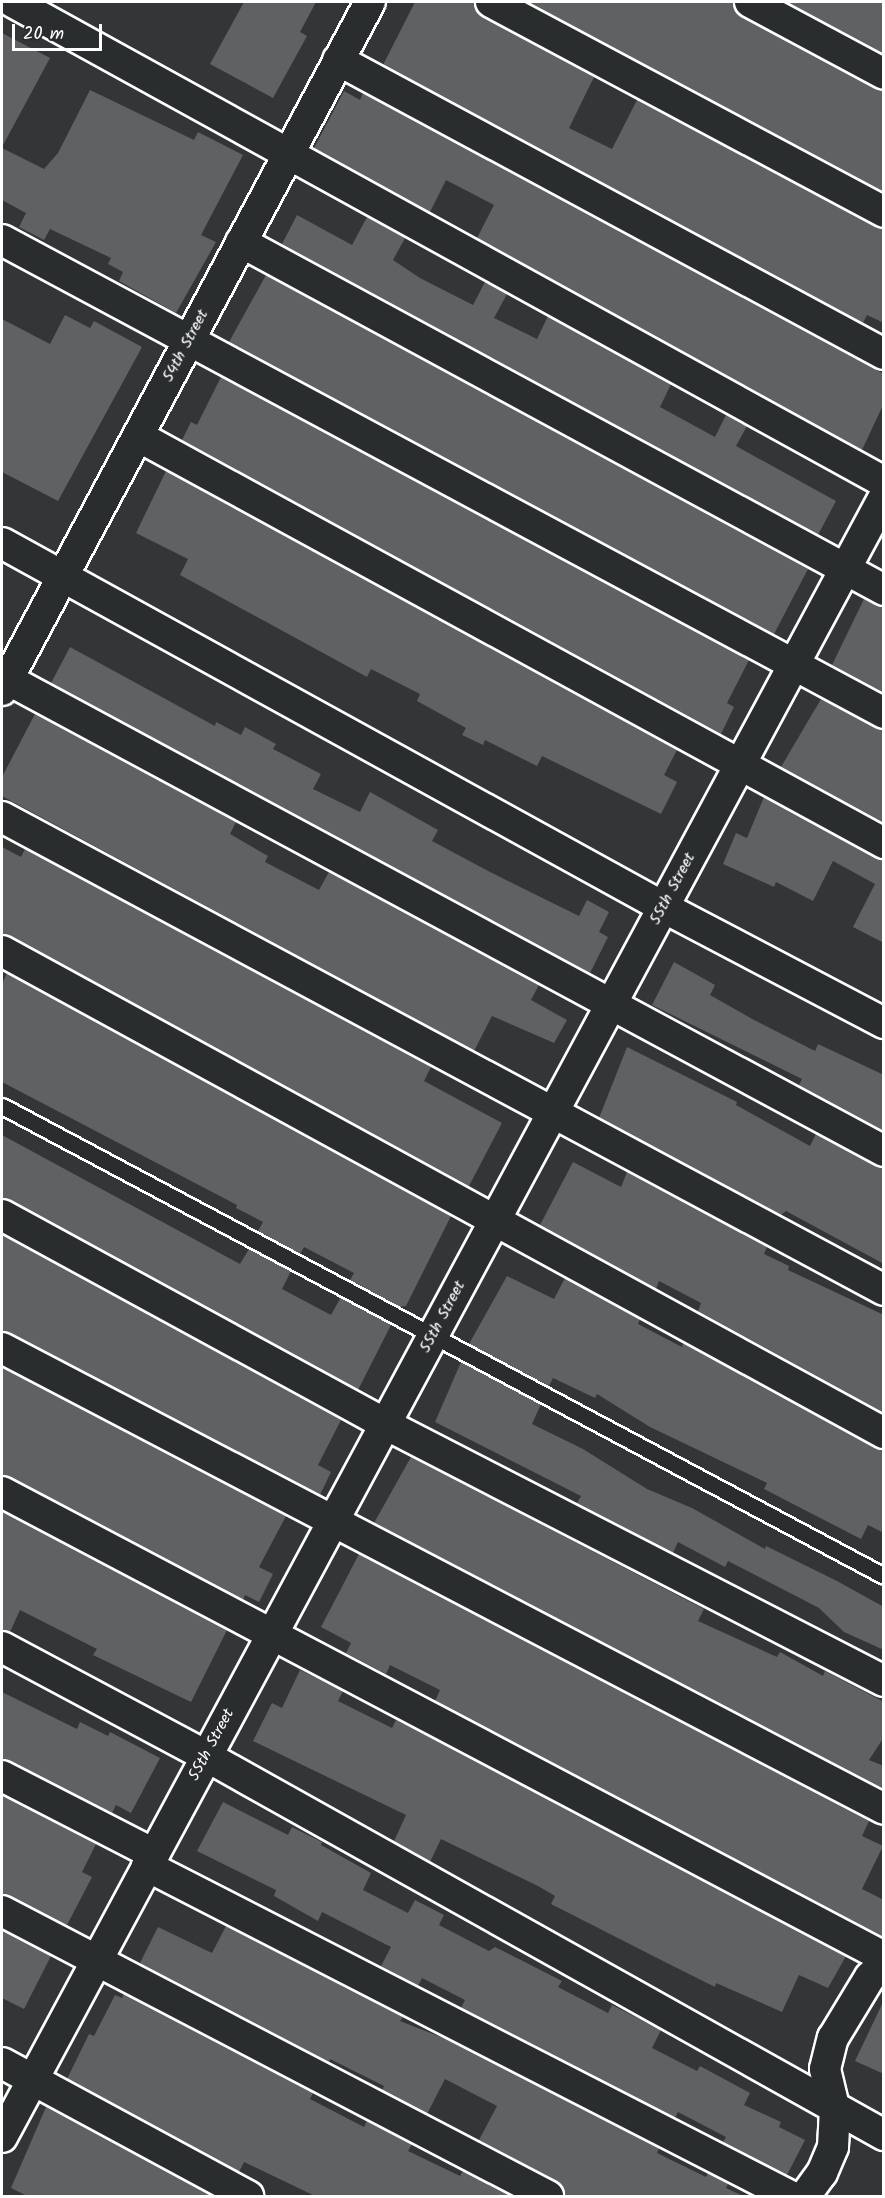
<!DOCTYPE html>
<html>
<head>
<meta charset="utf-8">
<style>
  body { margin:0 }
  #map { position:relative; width:885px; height:2198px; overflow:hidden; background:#333536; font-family:Kalam,sans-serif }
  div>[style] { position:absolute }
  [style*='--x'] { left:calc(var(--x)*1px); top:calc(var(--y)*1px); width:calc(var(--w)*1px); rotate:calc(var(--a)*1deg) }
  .building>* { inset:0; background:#5f6162 }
  .roads { filter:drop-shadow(2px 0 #fff) drop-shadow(-2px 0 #fff) drop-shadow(0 2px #fff) drop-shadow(0 -2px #fff) }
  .service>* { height:15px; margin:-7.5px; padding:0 7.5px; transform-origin:7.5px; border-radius:7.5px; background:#2a2d2e }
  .minor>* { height:30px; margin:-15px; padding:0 15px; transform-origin:15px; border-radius:15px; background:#2a2d2e }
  span { translate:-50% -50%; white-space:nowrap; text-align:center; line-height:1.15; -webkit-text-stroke:5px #2a2d2e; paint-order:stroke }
  .street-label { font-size:16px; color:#fff }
  .frame { position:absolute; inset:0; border:3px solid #fff; pointer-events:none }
  .scale { position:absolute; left:12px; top:24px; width:90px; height:27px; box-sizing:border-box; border:3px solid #fff; border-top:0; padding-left:8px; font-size:18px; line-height:21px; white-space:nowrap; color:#fff; -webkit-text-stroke:4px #2a2d2e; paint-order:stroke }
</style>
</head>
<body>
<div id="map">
  <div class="building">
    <div style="clip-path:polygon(244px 2px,316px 2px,300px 32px,307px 36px,273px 98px,210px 64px)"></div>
    <div style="clip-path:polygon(415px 2px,474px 2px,483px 17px,594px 77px,569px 128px,612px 149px,637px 100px,884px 229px,884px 323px,867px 315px,863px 323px,383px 65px)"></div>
    <div style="clip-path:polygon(527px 2px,733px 2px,742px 17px,884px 91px,884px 192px)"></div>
    <div style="clip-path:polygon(786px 2px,884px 2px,884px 54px)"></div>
    <div style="clip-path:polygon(2px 33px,50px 58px,2px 147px)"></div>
    <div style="clip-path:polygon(90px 90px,194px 140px,198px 132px,243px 155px,201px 235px,216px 242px,176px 313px,119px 281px,123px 272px,108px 264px,111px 258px,50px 229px,44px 240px,19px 227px,26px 213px,2px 200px,2px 148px,44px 169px,58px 153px)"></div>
    <div style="clip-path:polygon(344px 91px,360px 100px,363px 93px,884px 374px,884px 403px,862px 450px,477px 238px,494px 205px,446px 180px,430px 212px,314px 148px)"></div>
    <div style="clip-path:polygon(297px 215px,352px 245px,367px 217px,405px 238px,393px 260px,420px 278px,473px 305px,485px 282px,507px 294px,494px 318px,537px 339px,548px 316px,671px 384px,660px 407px,715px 437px,726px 415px,747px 426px,736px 446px,836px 501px,818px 535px,282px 244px)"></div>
    <div style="clip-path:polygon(266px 275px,808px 569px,774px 634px,229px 342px)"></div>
    <div style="clip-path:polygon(65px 315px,90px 328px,94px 321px,142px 347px,58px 501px,2px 472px,2px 319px,50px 344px)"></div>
    <div style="clip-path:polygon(221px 377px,749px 660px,727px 703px,734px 707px,721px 734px,182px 440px,191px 422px,197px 425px)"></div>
    <div style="clip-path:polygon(166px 471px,677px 750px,664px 775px,677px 782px,661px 814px,542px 756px,537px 766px,485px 740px,483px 745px,462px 735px,466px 728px,417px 701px,420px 694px,371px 669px,367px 677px,180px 575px,188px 559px,136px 533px)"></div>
    <div style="clip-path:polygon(864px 599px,884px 608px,884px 693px,832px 665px)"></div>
    <div style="clip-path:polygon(70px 647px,215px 726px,216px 722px,241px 735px,245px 727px,276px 744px,273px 749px,321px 774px,313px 789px,360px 812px,370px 792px,438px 830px,432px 841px,492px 873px,579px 916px,587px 900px,609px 912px,599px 932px,608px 937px,590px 973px,51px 683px)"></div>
    <div style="clip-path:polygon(821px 699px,884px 730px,884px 823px,781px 767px)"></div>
    <div style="clip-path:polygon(35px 714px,236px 822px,230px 834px,268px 856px,265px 862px,319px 890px,329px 872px,539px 985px,531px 1000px,567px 1020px,554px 1043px,492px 1016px,474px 1051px,2px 796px,2px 777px)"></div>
    <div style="clip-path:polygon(764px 797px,884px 860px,884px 943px,853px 927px,875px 884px,833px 861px,813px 901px,776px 882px,774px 887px,723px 864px,736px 833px,747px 838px)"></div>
    <div style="clip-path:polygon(2px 847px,21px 857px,25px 849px,431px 1067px,424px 1081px,502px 1123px,469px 1186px,2px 934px)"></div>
    <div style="clip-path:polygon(674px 962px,715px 985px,710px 995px,754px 1020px,815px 1051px,818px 1044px,884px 1075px,884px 1131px,799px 1085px,802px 1079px,652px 1005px)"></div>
    <div style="clip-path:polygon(7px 973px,451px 1216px,406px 1306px,400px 1307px,350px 1280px,354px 1273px,304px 1247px,300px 1254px,258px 1231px,263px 1222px,236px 1208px,237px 1205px,2px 1082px,2px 984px)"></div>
    <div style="clip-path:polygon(627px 1047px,737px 1102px,736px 1105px,810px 1146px,816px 1134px,884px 1168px,884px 1264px,786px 1211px,781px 1215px,599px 1118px)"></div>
    <div style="clip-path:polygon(2px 1135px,240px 1264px,249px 1249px,291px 1271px,282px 1289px,331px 1315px,341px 1297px,391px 1325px,358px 1390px,2px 1198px)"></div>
    <div style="clip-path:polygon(573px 1162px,621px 1187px,627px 1172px,767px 1247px,764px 1254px,789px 1266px,788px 1270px,884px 1315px,884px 1413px,698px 1311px,701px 1303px,659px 1281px,656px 1289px,540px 1225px)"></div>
    <div style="clip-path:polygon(2px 1234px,341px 1420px,318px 1465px,331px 1472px,320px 1495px,2px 1331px)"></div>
    <div style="clip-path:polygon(507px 1276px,554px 1299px,565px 1278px,640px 1319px,638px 1324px,682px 1347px,683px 1343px,884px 1450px,884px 1533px,868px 1525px,861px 1539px,764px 1489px,767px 1483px,650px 1427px,597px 1394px,595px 1398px,553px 1378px,549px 1386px,469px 1344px)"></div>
    <div style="clip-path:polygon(461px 1362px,541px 1404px,532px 1424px,583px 1449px,647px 1489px,692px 1508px,765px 1549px,766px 1546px,837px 1581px,884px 1607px,884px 1650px,844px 1632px,819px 1608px,728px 1561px,725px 1567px,678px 1542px,673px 1553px,577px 1503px,581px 1496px,435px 1422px)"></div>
    <div style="clip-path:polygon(2px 1367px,286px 1516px,259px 1567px,273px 1574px,259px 1602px,245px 1595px,243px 1600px,2px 1475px)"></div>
    <div style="clip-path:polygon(411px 1457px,704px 1609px,698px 1621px,777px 1657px,780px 1652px,823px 1676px,825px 1671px,884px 1702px,884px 1737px,869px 1760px,884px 1766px,884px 1789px,374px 1523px)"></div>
    <div style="clip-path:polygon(2px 1511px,227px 1630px,191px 1702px,93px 1655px,97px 1649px,20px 1610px,10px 1632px,2px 1630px)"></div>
    <div style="clip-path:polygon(359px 1554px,869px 1821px,862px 1836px,883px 1846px,862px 1889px,884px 1900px,884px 1937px,435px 1701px,440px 1690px,390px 1665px,386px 1674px,346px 1653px,351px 1643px,321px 1627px)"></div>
    <div style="clip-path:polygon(300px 1670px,343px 1691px,338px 1701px,392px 1728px,396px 1720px,411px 1727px,846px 1956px,828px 1988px,799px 1975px,782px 2012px,716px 1983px,715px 1987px,663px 1961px,551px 1904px,555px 1896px,538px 1886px,441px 1839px,430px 1862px,394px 1841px,406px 1815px,253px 1741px,272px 1703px,282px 1708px)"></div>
    <div style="clip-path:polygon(2px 1692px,77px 1729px,80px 1722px,108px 1736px,110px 1732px,160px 1758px,131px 1813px,116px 1805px,112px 1813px,2px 1759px)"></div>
    <div style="clip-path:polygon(2px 1795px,96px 1844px,82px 1872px,92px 1877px,67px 1925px,2px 1894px)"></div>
    <div style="clip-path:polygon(223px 1802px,288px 1835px,292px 1827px,322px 1842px,321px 1845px,371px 1873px,363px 1890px,408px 1913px,415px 1900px,444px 1915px,439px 1925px,489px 1951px,495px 1947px,562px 1981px,558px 1987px,608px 2013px,612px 2005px,661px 2030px,652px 2048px,697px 2071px,700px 2066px,750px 2093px,744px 2105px,781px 2122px,779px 2127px,805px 2140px,787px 2175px,723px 2142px,726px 2137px,678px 2112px,675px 2118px,461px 2008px,465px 2000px,422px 1978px,418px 1986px,381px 1966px,391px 1947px,322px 1912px,318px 1921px,274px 1896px,276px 1890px,197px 1851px)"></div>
    <div style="clip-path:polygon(226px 1926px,403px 2017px,400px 2021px,446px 2039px,659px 2148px,657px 2153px,706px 2177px,708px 2173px,728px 2184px,726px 2188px,743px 2196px,565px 2196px,556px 2181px,479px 2140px,497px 2106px,445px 2079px,427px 2114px,382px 2090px,384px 2086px,330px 2059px,329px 2062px,140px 1963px,158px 1927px,212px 1953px)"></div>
    <div style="clip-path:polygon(2px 1930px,51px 1956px,24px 2009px,2px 1998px)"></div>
    <div style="clip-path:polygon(124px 1994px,313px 2093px,310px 2099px,364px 2127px,367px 2121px,412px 2144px,408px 2151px,460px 2176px,463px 2171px,512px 2196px,315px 2196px,244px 2162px,239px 2172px,67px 2079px,89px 2034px,94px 2036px,115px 1995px,122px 1998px)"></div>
    <div style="clip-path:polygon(884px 2000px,884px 2074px,855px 2061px)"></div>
    <div style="clip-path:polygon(46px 2107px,213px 2196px,27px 2196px,11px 2188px)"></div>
  </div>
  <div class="roads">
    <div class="service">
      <div style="--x:2;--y:1106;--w:999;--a:28.05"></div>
    </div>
    <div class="minor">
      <div style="--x:13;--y:2;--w:995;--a:28.86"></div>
      <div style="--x:491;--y:2;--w:446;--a:28.1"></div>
      <div style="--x:750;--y:2;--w:152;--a:28.2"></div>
      <div style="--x:338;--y:60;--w:620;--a:28.3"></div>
      <div style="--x:2;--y:240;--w:1001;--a:28.2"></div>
      <div style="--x:241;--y:242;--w:731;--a:28.42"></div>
      <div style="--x:138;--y:436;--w:850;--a:28.62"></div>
      <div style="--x:2;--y:543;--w:755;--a:28.84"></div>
      <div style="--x:663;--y:907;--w:250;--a:27.7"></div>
      <div style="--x:7;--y:679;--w:996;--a:28.29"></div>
      <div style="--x:2;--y:690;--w:780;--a:-61.86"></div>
      <div style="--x:2;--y:817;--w:1001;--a:28.2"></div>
      <div style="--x:2;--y:951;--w:1005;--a:28.66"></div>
      <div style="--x:2;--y:1215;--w:436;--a:28.6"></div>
      <div style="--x:385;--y:1424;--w:561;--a:27.25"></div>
      <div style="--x:2;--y:1348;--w:995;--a:27.59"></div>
      <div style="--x:2;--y:1492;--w:997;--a:27.8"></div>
      <div style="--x:2;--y:1647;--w:231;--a:28.1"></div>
      <div style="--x:206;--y:1756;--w:777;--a:29.21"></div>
      <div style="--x:2;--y:1776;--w:171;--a:27.2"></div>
      <div style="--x:154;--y:1854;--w:14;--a:120"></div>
      <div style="--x:147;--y:1866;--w:723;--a:27.17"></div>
      <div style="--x:2;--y:1911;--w:616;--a:27.56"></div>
      <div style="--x:2;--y:2063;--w:280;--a:28.4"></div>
      <div style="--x:2;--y:2137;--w:1862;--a:-61.73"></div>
      <div style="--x:805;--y:2196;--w:29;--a:-54"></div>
      <div style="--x:822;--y:2173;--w:28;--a:-67"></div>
      <div style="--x:833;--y:2147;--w:36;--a:-87"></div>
      <div style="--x:835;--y:2111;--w:43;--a:-103.4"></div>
      <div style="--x:825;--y:2069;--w:32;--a:-76"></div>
      <div style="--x:833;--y:2038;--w:71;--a:-58.8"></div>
      <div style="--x:870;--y:1977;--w:20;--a:-45"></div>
    </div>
  </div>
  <div class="street-label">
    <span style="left:186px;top:346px;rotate:-62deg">54th Street</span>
    <span style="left:673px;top:889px;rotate:-62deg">55th Street</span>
    <span style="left:443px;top:1317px;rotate:-62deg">55th Street</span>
    <span style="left:212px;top:1745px;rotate:-62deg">55th Street</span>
  </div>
  <div class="frame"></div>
  <div class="scale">20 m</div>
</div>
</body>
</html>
